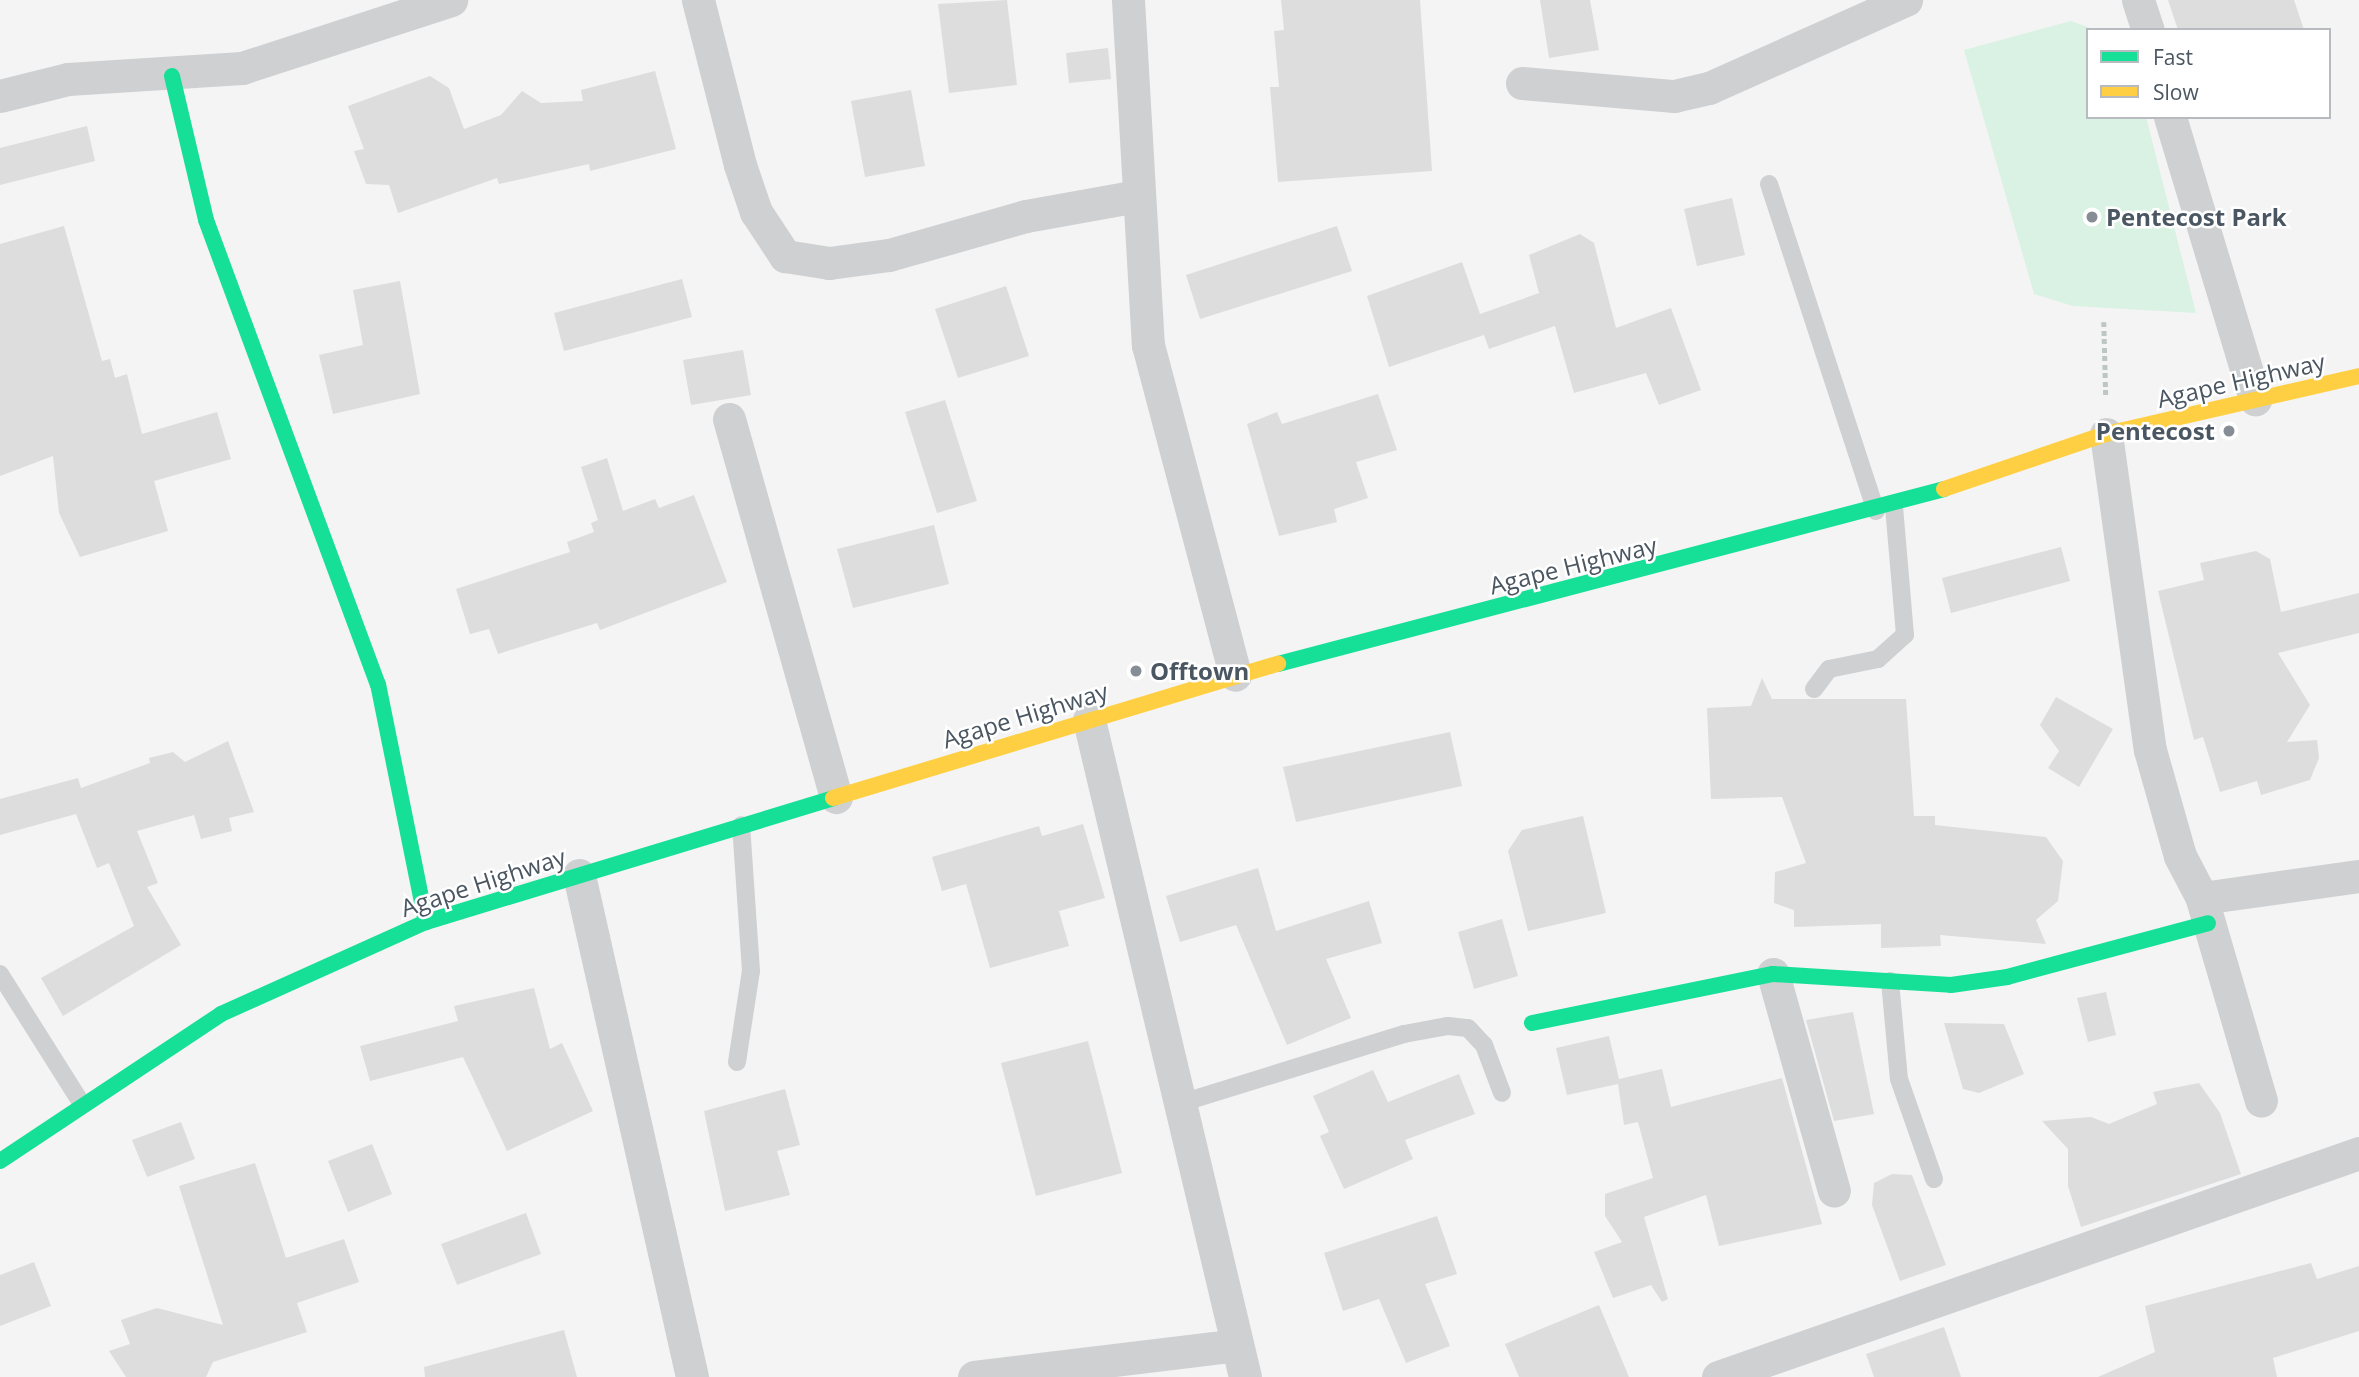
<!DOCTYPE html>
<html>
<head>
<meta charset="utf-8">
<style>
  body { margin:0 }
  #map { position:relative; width:2359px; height:1377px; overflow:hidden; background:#f4f4f4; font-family:"Open Sans",sans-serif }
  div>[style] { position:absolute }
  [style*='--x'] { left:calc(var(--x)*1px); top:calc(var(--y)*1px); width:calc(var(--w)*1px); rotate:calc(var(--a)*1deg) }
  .green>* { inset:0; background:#d9f2e3 }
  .building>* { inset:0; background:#ddddde }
  .path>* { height:4.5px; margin-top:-2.25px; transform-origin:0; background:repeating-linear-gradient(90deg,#bcc7c4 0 5px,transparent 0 8.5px) }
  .lane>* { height:18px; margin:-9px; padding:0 9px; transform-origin:9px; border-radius:9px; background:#ced0d2 }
  .street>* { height:33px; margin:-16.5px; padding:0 16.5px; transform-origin:16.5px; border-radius:16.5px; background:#ced0d2 }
  .fast>* { height:16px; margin:-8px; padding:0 8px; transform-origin:8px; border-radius:8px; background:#16e098 }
  .slow>* { height:16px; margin:-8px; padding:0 8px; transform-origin:8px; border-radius:8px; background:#ffcf43 }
  .dots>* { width:19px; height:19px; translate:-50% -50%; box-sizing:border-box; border:4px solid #fff; border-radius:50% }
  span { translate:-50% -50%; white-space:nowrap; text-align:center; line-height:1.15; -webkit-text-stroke:5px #fff; paint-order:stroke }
  .poi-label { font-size:24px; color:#4a5661; font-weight:700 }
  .left { translate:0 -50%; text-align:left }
  .right { translate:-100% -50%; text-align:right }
  .street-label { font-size:24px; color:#4a5661 }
  .legend { position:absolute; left:2086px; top:28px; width:245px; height:91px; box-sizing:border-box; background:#fff; border:2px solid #b7bbc0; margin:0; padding:9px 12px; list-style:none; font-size:21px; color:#4a5661 }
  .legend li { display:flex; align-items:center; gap:14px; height:35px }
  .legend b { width:35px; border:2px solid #b7bbc0 }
</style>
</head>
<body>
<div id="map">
  <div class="green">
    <div style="clip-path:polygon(2071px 21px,2096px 30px,2088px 30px,2088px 117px,2146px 117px,2196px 313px,2073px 306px,2034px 294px,1964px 50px)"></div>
  </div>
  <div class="building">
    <div style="clip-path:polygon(1007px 0,1017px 85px,949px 93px,938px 4px)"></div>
    <div style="clip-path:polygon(1281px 0,1420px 0,1432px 171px,1278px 182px,1270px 87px,1279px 87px,1274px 31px,1284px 30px)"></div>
    <div style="clip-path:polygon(1540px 0,1590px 0,1599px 50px,1549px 58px)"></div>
    <div style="clip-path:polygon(2168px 0,2294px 0,2304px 30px,2178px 30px)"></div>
    <div style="clip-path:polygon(1108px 48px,1111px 79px,1069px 83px,1066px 53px)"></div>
    <div style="clip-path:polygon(655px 71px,676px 149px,590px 171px,589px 164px,499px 184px,497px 178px,398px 213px,389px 185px,366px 184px,354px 151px,364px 149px,348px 106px,430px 76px,449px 88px,464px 129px,501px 115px,522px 91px,541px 103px,583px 101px,581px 90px)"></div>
    <div style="clip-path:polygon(911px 90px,925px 166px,865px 177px,851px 101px)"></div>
    <div style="clip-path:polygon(87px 126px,95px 161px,0 185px,0 148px)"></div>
    <div style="clip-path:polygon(1732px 198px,1745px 255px,1697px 266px,1684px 209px)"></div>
    <div style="clip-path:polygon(64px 226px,102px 361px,110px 359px,115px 378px,127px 374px,142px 434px,217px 412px,231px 459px,154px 481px,168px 531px,80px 557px,59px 513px,53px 456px,0 476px,0 244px)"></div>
    <div style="clip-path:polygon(1337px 226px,1352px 271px,1200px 319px,1186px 275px)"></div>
    <div style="clip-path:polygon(1580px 234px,1594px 243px,1616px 328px,1671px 308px,1701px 390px,1659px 405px,1646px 373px,1574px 393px,1555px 326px,1489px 349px,1484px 335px,1389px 367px,1367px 296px,1462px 262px,1480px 314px,1539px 293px,1529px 255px)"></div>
    <div style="clip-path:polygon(682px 279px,692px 317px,564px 351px,554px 313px)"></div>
    <div style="clip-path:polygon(400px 281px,420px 394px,333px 414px,319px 355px,363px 345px,353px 290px)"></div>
    <div style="clip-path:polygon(1006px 286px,1029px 356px,958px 378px,935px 309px)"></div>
    <div style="clip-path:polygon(743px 350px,751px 395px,691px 405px,683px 360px)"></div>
    <div style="clip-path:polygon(1378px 394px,1397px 450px,1356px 462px,1368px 498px,1334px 509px,1337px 522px,1279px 536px,1247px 424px,1277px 412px,1282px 424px)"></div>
    <div style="clip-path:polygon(945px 400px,977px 501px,937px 513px,905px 412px)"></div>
    <div style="clip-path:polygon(607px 458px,623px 511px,655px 499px,659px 508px,694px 495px,727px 582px,600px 630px,597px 623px,498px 654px,489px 629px,470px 634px,456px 589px,570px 552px,567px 542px,594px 532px,591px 523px,598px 520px,581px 467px)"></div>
    <div style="clip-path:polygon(934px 525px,949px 584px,853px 608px,837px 549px)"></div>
    <div style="clip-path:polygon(2061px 547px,2070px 581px,1951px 613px,1942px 578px)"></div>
    <div style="clip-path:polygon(2256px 551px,2270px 559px,2281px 612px,2359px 593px,2359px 633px,2278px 653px,2310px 705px,2287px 742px,2317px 740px,2319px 758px,2310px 780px,2261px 795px,2257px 781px,2220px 792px,2203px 737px,2194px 740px,2158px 591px,2204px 580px,2200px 563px)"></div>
    <div style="clip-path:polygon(1762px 678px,1772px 699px,1906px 699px,1914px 816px,1935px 816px,1935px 825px,2046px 837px,2063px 861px,2058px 901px,2036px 920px,2046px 944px,1940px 935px,1941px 946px,1881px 948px,1881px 924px,1794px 927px,1794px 910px,1774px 903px,1775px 872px,1806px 863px,1782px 797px,1711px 799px,1707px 708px,1751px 706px)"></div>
    <div style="clip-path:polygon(2056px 697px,2113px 729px,2079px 787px,2048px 768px,2059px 751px,2040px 725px)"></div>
    <div style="clip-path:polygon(1450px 732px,1462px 786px,1296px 822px,1283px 767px)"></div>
    <div style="clip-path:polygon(228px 741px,254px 812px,229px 818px,232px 831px,201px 839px,194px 815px,137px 831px,158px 883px,147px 887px,181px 945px,63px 1016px,41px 978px,134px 926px,109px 863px,97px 868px,76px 814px,0 835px,0 799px,78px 778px,81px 788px,150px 763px,149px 758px,173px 752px,185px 762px)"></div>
    <div style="clip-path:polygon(1583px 816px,1606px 913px,1528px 931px,1508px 851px,1522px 830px)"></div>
    <div style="clip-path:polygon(1083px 824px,1105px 898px,1059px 911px,1069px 946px,990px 968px,966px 884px,942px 891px,932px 857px,1039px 826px,1042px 836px)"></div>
    <div style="clip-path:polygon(1258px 868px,1276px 931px,1369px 901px,1382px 943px,1326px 959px,1351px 1018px,1287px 1045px,1236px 925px,1180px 942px,1166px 896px)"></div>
    <div style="clip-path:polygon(1502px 919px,1518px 976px,1474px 989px,1458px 932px)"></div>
    <div style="clip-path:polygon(534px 988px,550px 1049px,562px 1043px,593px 1111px,507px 1151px,463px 1057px,370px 1081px,360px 1046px,458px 1021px,454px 1006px)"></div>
    <div style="clip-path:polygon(2106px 992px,2116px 1035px,2088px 1042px,2077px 998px)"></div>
    <div style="clip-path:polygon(1853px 1012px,1874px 1114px,1834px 1121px,1806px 1020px)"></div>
    <div style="clip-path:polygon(1944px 1023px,2004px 1024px,2024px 1074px,1979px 1093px,1963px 1089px)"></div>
    <div style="clip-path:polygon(1609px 1036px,1619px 1079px,1662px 1069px,1671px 1107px,1782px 1078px,1822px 1224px,1719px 1246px,1706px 1195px,1644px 1217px,1668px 1299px,1662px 1302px,1651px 1285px,1613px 1298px,1594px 1252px,1622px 1242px,1605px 1216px,1605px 1194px,1653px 1178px,1638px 1122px,1624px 1125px,1618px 1084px,1567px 1095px,1556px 1048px)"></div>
    <div style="clip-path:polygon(1088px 1041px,1122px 1173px,1036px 1196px,1001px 1063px)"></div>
    <div style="clip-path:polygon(1373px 1070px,1388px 1102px,1459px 1074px,1475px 1114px,1405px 1140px,1413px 1159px,1344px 1189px,1320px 1136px,1329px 1132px,1313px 1096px)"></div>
    <div style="clip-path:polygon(2199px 1083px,2220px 1113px,2241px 1174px,2081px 1227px,2068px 1186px,2068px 1149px,2042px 1121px,2091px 1117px,2109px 1124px,2157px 1104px,2153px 1092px)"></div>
    <div style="clip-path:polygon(785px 1089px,800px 1145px,777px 1151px,790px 1195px,725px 1211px,704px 1111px)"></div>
    <div style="clip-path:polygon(181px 1122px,195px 1159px,147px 1177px,132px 1140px)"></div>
    <div style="clip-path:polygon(372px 1144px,392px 1194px,348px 1212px,328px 1161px)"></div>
    <div style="clip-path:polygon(255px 1163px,286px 1258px,344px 1239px,359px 1282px,297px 1303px,307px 1332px,213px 1362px,206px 1377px,126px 1377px,109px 1351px,130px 1344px,121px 1320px,157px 1308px,223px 1325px,179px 1186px)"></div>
    <div style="clip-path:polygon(1892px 1174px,1912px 1175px,1946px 1265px,1900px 1281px,1872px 1205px,1874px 1183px)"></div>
    <div style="clip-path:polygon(526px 1213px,541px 1254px,457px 1285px,441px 1244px)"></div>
    <div style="clip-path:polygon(1437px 1216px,1457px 1274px,1425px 1284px,1450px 1346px,1406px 1363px,1379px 1299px,1343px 1311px,1324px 1253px)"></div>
    <div style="clip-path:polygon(34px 1262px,51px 1306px,0 1326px,0 1275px)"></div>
    <div style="clip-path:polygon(2311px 1263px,2317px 1279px,2359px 1266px,2359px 1331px,2273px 1358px,2277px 1377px,2098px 1377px,2155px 1352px,2145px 1306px)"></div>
    <div style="clip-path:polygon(1599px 1305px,1629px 1377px,1519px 1377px,1505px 1344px)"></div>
    <div style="clip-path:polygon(1944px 1327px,1961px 1377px,1874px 1377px,1866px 1354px)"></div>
    <div style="clip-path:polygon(564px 1330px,577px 1377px,425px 1377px,424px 1367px)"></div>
  </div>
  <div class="path">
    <div style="--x:2104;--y:322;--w:76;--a:88.5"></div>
  </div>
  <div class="lane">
    <div style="--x:1769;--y:184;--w:344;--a:71.9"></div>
    <div style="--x:1814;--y:689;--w:25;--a:-53"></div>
    <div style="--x:1829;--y:669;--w:50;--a:-11.5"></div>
    <div style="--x:1878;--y:659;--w:36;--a:-42"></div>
    <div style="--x:1905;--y:635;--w:129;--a:-94.9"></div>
    <div style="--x:0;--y:974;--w:154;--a:57.8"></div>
    <div style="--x:1890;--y:981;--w:98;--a:84.8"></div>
    <div style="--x:1899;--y:1079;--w:106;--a:70.7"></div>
    <div style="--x:737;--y:1062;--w:92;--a:-81.3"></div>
    <div style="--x:751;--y:971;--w:146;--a:-93.9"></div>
    <div style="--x:1178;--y:1104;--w:237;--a:-17.2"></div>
    <div style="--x:1404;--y:1034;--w:45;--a:-10.3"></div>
    <div style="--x:1448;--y:1026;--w:20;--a:6"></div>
    <div style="--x:1468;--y:1028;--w:23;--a:47"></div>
    <div style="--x:1484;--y:1045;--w:51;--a:69.4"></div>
  </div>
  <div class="street">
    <div style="--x:698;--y:0;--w:170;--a:75.7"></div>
    <div style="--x:740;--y:165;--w:50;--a:71.2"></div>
    <div style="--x:756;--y:212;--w:53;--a:56.6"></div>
    <div style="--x:785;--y:256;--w:45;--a:9"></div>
    <div style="--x:829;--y:263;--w:61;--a:-7.6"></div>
    <div style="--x:889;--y:255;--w:142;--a:-15.9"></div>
    <div style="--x:1026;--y:216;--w:113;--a:-10.2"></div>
    <div style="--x:1128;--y:0;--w:346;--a:86.7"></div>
    <div style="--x:1148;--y:345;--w:341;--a:75.2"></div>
    <div style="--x:2138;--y:0;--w:32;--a:72"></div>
    <div style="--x:1522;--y:83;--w:153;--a:4.9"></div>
    <div style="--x:1674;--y:96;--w:36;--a:-13"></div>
    <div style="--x:1709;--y:88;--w:216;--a:-24.1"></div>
    <div style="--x:0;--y:96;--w:70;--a:-14"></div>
    <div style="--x:68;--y:79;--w:174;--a:-3.6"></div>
    <div style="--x:242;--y:68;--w:220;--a:-18"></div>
    <div style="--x:2170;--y:117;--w:295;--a:73.2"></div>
    <div style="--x:729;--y:419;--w:393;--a:74.2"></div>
    <div style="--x:2106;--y:434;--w:319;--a:82.1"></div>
    <div style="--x:2150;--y:750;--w:110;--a:74.2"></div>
    <div style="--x:2180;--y:856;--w:47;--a:62.4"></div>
    <div style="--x:2202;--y:898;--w:159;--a:-8"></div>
    <div style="--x:1089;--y:720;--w:675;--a:76.64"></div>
    <div style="--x:579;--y:875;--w:515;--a:77.31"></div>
    <div style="--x:2202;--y:899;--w:210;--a:73.7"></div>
    <div style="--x:1773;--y:974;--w:225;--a:74.3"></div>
    <div style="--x:974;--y:1377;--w:265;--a:-6.9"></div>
    <div style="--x:1718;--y:1377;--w:679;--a:-19.26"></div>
  </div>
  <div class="fast">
    <div style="--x:172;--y:76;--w:148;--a:76.7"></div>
    <div style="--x:206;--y:220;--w:495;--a:69.7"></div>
    <div style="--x:378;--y:684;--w:243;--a:78.6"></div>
    <div style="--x:1278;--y:664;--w:689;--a:-14.72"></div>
    <div style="--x:1532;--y:1023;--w:246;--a:-11.5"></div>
    <div style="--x:1773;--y:974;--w:178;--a:3.5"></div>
    <div style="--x:1951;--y:985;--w:57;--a:-8.1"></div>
    <div style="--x:2007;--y:977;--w:208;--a:-15"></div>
    <div style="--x:0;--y:1161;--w:265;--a:-33.6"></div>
    <div style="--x:221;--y:1014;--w:225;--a:-24.2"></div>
    <div style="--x:426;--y:922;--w:425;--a:-16.9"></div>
  </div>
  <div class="slow">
    <div style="--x:1944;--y:489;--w:171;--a:-18.8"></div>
    <div style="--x:2106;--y:434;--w:260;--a:-12.9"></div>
    <div style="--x:833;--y:798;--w:465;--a:-16.8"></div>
  </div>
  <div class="dots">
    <div style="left:2092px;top:217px;background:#868d94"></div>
    <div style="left:2229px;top:431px;background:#868d94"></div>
    <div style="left:1136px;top:671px;background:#868d94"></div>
  </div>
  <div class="poi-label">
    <span class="left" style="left:2106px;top:217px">Pentecost Park</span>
    <span class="right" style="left:2215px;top:431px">Pentecost</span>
    <span class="left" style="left:1150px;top:671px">Offtown</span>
  </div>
  <div class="street-label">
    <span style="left:2241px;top:380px;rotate:-13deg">Agape Highway</span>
    <span style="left:1573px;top:565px;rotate:-14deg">Agape Highway</span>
    <span style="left:1025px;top:715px;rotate:-17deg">Agape Highway</span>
    <span style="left:483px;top:882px;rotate:-18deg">Agape Highway</span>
  </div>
  <ul class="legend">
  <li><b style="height:9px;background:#16e098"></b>Fast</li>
  <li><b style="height:9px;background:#ffcf43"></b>Slow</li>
  </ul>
</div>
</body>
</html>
